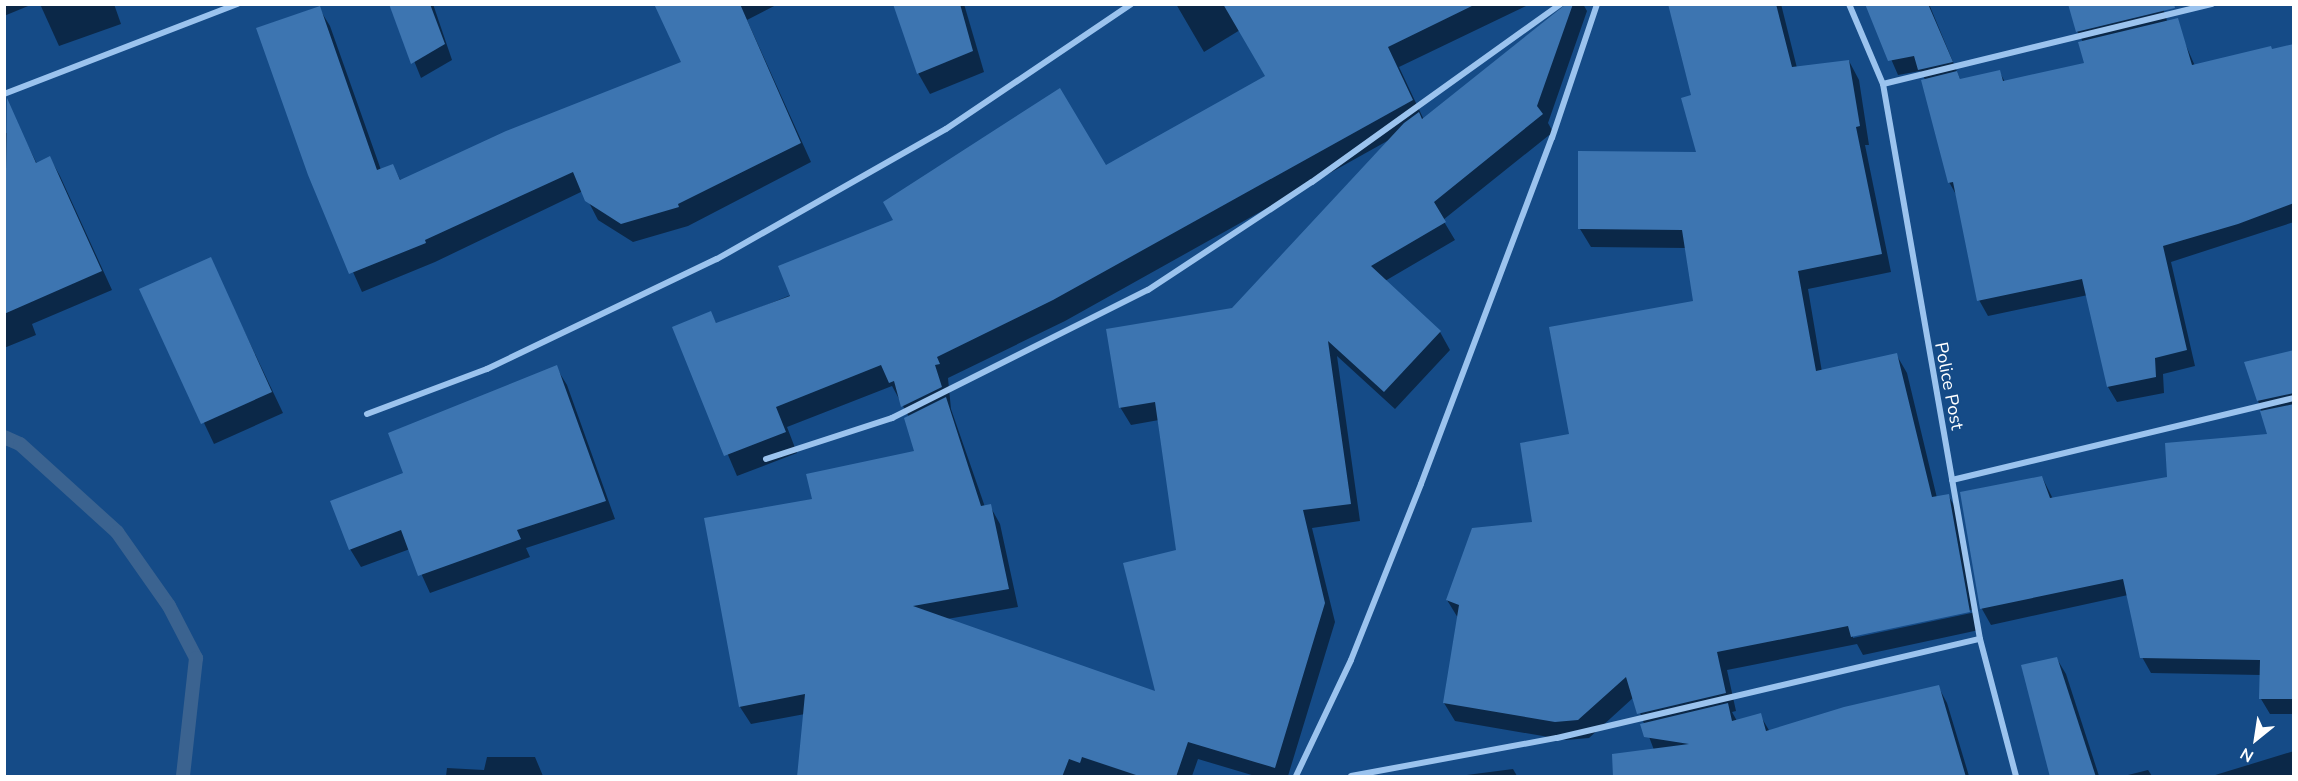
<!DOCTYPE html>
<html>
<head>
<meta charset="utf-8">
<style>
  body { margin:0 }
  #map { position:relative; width:2298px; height:781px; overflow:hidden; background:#154b87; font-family:"Nunito Sans",sans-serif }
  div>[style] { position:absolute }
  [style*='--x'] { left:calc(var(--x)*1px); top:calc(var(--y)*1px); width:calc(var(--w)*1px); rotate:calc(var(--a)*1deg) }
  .shadow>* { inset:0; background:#0007 }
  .stream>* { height:14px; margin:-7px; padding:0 7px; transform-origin:7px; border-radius:7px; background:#3b6390 }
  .building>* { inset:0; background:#3d75b1 }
  .street>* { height:6px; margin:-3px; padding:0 3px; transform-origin:3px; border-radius:3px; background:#9bc3ee }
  span { translate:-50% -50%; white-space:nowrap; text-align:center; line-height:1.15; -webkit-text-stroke:4.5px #154b87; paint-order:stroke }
  .street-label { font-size:18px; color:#fff }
  .frame { position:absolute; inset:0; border:6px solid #fff; pointer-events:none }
  .north { position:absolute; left:2226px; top:709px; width:60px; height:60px; -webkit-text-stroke:4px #154b87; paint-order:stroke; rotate:210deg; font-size:16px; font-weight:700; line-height:24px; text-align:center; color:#fff }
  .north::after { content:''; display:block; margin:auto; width:21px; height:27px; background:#fff; clip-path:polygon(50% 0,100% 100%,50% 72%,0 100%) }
</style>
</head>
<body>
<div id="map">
  <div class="shadow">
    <div style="clip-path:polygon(4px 4px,33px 4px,4px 16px)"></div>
    <div style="clip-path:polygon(40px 4px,114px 4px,121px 24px,59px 46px)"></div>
    <div style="clip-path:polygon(391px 4px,433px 4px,452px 60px,421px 78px)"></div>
    <div style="clip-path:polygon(655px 4px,778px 4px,747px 20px,811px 162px,688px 226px,633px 242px,598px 220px,583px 191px,435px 262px,362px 292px,309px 174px,319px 8px,330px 26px,381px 170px,393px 166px,401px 181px,683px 63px)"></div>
    <div style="clip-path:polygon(894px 4px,964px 4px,984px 72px,930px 94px,918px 73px)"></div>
    <div style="clip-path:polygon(evenodd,1176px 4px,1530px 4px,1399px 67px,1424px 120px,1566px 4px,1583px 4px,1587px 11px,1548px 123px,1553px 132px,1443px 220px,1455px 240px,1385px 281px,1440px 332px,1450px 350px,1395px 409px,1337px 356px,1360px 521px,1312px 528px,1335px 622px,1288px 776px,1255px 776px,1198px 759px,1192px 776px,799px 776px,805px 714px,751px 724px,740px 707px,813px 500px,916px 452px,909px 417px,892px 386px,787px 427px,797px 453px,737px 476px,674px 328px,711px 313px,717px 325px,1105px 167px,1267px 77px,1240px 30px,1204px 52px,1176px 4px,1389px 140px,1233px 309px,1120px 407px,1131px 425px,1159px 420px,1178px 551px,1157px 693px,947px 619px,1018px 607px,1000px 524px,990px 506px,985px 507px,951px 409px,948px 378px,1065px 321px,1389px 140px)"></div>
    <div style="clip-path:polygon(1670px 4px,1781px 4px,1797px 68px,1849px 61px,1859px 80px,1869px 145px,1865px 145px,1891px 272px,1808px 289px,1822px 372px,1896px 354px,1907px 373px,1937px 498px,1948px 495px,1959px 514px,1976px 609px,1853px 635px,1853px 638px,1976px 612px,1979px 630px,1863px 655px,1857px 644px,1727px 670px,1736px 711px,1732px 712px,1737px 721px,1760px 715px,1770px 732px,1938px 686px,1947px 703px,1969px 776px,1657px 776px,1654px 750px,1634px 697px,1589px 738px,1566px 740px,1455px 721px,1444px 703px,1458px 618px,1447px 600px,1534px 524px,1571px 435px,1695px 302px,1687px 248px,1591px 247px,1580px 229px,1580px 153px,1698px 153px,1693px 96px)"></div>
    <div style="clip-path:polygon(1867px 4px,1929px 4px,1961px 81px,1999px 71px,2005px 82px,2086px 64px,2083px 42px,2077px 31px,2162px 4px,2170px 31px,2184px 41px,2195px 66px,2294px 45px,2294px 222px,2171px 262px,2195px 366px,2163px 374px,2164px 393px,2117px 402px,2108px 387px,2088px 295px,1988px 316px,1979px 300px,1958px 198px,1949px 182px,1926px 81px,1920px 71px,1898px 75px)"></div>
    <div style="clip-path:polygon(19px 128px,37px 164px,50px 158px,60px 176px,112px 290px,32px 324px,36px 335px,4px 348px,4px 134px)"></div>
    <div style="clip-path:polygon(210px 259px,283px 413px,214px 444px,141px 290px)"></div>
    <div style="clip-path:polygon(2294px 351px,2294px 714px,2270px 714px,2261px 699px,2261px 675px,2151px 673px,2142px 657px,2128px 595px,1991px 625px,1982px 609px,1961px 493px,2042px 477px,2053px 499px,2169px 478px,2269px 435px,2246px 363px)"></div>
    <div style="clip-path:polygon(556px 367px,567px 385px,615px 519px,526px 548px,530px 557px,430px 593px,410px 549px,361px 567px,350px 549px,405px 474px)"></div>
    <div style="clip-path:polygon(2057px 659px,2066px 674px,2099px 776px,2052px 776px)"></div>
    <div style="clip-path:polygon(2294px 751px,2294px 776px,2212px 776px)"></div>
    <div style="clip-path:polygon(487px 757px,535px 757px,543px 776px,446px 776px,447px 768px,484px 770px)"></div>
    <div style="clip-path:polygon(1513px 769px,1517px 776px,1459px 776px)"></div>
    <div style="clip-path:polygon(2148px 770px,2152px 776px,2124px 776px)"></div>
  </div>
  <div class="stream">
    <div style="--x:4;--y:437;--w:17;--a:24"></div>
    <div style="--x:20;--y:444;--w:131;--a:42.2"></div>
    <div style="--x:117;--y:532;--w:90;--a:54.9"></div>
    <div style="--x:169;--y:606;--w:59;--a:62.6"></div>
    <div style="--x:196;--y:658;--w:119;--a:96.3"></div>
  </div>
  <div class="building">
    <div style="clip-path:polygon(389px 4px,430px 4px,445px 44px,411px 64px)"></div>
    <div style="clip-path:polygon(654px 4px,740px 4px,801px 143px,678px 204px,679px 207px,621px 224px,585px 201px,573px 172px,425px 240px,426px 243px,349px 274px,308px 175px,256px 28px,320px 6px,377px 170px,393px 164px,400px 180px,506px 131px,681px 62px)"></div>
    <div style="clip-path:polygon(893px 4px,960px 4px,973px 51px,917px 74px)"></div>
    <div style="clip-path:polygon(1223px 4px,1476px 4px,1388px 47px,1413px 100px,1053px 300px,937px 357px,940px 364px,935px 365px,942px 387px,901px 407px,894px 381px,889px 383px,881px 365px,776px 407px,786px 432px,724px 456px,672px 327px,711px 311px,716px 323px,790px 296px,778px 266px,893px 220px,883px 202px,1060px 88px,1106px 165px,1265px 76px)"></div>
    <div style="clip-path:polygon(1566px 4px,1573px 4px,1537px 106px,1543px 114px,1434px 202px,1446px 222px,1371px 266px,1441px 331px,1384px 392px,1328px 341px,1351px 504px,1303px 510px,1325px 603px,1275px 768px,1188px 742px,1176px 777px,1142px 777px,1082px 757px,1080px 763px,1069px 759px,1062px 777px,797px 777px,805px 694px,739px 707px,704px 518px,812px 499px,806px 474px,914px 451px,904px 418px,946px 397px,981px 506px,991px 504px,1009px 589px,913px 606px,1155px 691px,1123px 563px,1176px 550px,1155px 402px,1119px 408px,1106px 329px,1232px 308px,1404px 123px,1419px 112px,1422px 119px)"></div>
    <div style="clip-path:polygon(1668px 4px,1776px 4px,1792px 67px,1849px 60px,1860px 126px,1856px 127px,1882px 254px,1798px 271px,1816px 371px,1897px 353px,1932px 497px,1949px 494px,1970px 612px,1851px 637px,1848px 626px,1717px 652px,1726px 693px,1637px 714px,1626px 677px,1578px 720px,1555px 722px,1443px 703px,1459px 605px,1446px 600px,1472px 528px,1532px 522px,1520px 443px,1569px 434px,1549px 327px,1693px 301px,1682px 230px,1578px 229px,1578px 151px,1696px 152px,1681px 98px,1691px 95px)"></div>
    <div style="clip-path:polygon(1865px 4px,1928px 4px,1953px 62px,1918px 70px,1914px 56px,1888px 61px)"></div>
    <div style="clip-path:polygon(2068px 4px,2174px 4px,2175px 8px,2076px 32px)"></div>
    <div style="clip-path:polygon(2178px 18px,2192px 65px,2271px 46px,2272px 49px,2294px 44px,2294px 203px,2238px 224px,2163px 246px,2187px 350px,2155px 358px,2156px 377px,2107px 387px,2082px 279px,1977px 301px,1953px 182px,1948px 183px,1921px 80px,1957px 71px,1960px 79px,2000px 70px,2003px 81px,2084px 63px,2078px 42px)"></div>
    <div style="clip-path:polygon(7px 98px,36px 163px,50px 156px,102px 271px,4px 314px)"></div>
    <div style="clip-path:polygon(211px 257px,272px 392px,201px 424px,139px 289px)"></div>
    <div style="clip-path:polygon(2294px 350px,2294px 393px,2257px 401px,2244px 362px)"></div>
    <div style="clip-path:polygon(557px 365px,606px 501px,517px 530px,521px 539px,418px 576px,401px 530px,349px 550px,330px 501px,403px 473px,388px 433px)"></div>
    <div style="clip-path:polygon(2294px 404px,2294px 699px,2259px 699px,2260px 660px,2140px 658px,2123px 579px,1980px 609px,1960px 492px,2042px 476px,2050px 498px,2167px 477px,2165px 443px,2267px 434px,2260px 411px)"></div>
    <div style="clip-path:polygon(2057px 657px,2096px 777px,2050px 777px,2021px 665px)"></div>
    <div style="clip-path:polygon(1939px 685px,1966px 777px,1613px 777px,1612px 754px,1689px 744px,1644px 737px,1640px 724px,1728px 703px,1732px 721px,1761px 713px,1766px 731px,1844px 707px)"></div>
  </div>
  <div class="street">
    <div style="--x:1849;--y:4;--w:87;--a:67"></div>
    <div style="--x:1883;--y:84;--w:563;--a:80.09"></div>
    <div style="--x:1980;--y:639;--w:142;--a:75.3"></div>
    <div style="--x:1883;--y:84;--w:339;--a:-13.7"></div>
    <div style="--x:4;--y:94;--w:250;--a:-21.1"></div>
    <div style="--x:367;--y:414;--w:128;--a:-20.6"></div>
    <div style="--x:487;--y:369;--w:255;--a:-25.6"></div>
    <div style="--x:717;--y:259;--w:263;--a:-29.6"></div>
    <div style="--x:946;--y:129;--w:223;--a:-34"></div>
    <div style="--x:766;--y:459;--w:133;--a:-18"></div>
    <div style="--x:892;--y:418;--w:286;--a:-26.6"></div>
    <div style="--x:1148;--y:290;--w:196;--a:-33.4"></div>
    <div style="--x:1312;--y:182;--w:306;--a:-35.6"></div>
    <div style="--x:1952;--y:480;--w:352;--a:-13.5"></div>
    <div style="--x:1296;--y:776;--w:128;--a:-64.6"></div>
    <div style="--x:1351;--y:660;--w:189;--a:-68.3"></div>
    <div style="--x:1421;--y:484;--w:370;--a:-69.3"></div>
    <div style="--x:1552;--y:138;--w:141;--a:-71.4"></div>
    <div style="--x:1351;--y:776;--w:209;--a:-10.5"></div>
    <div style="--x:1557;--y:738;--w:434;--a:-13.2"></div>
  </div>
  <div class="street-label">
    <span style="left:1949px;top:386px;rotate:79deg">Police Post</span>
  </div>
  <div class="frame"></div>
  <div class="north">N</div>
</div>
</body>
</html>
